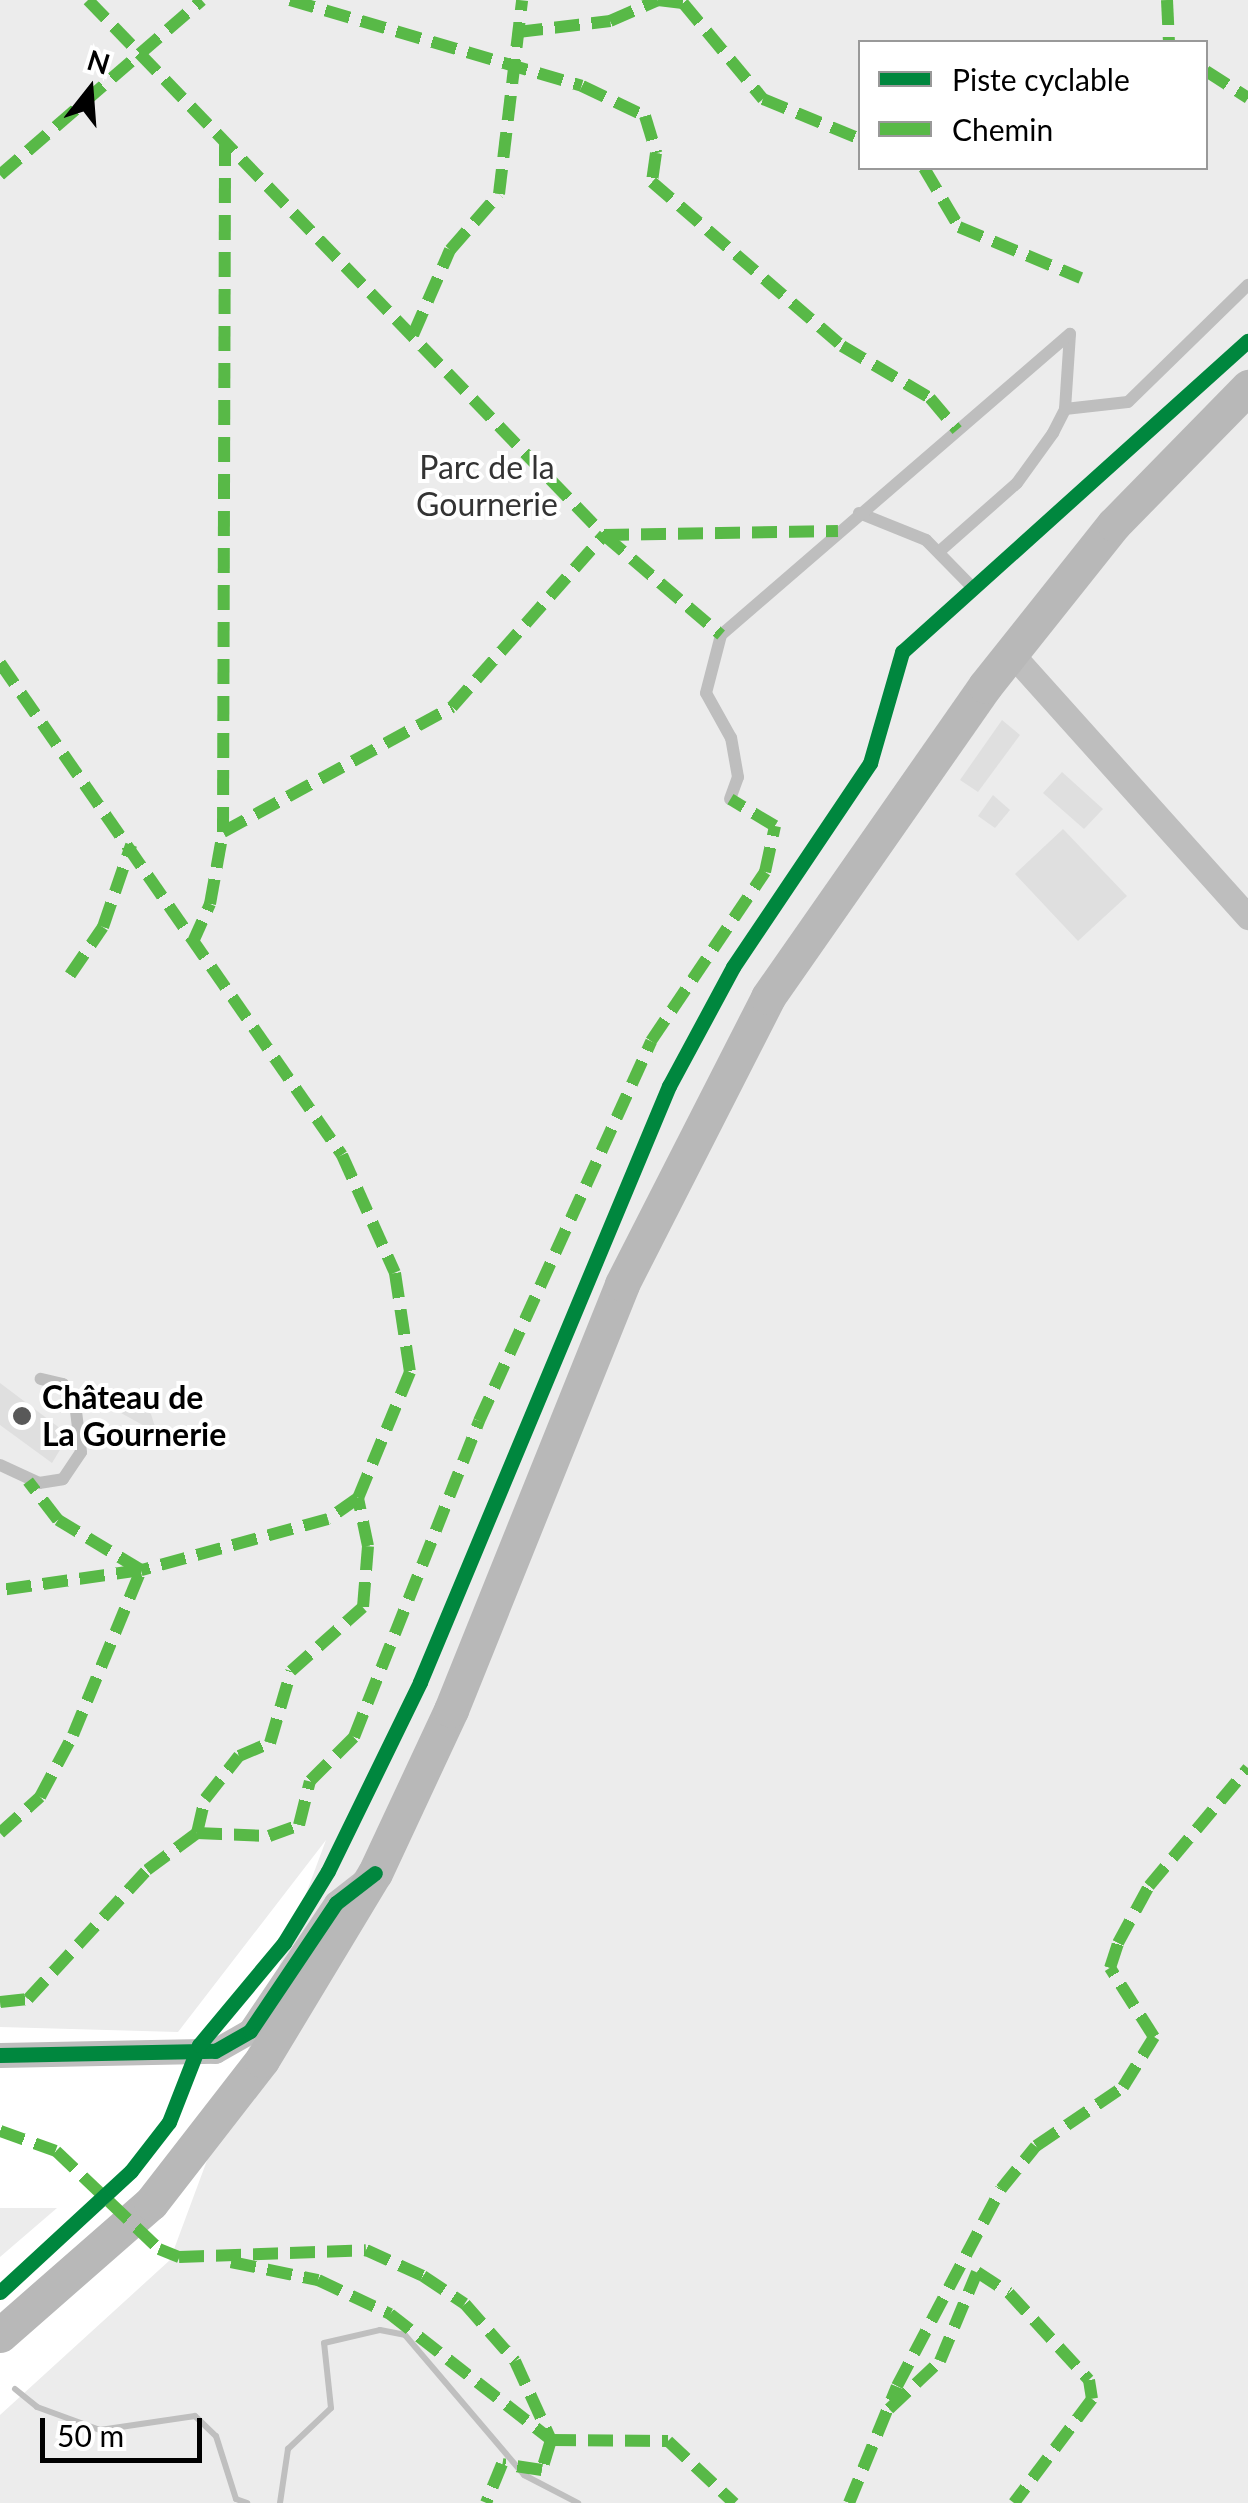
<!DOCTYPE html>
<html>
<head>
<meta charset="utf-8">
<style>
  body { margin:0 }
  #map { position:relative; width:1248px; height:2503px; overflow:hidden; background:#fff; font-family:Lato,sans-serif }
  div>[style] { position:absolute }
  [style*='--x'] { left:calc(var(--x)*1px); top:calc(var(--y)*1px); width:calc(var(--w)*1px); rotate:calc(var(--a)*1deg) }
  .green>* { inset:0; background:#ececec }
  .stream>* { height:6px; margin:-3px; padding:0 3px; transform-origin:3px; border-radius:3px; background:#bfbfbf }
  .building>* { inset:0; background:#dfdfdf }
  .service>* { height:12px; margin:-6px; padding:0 6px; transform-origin:6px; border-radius:6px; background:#bebebe }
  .minor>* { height:25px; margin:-12.5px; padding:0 12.5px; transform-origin:12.5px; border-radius:12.5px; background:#bebebe }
  .secondary>* { height:35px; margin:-17.5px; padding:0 17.5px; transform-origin:17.5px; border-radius:17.5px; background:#b8b8b8 }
  .quiet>* { height:12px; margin-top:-6px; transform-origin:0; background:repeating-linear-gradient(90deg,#58b947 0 25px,transparent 0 37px) }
  .cycleway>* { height:15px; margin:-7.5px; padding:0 7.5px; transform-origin:7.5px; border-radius:7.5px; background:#00873e }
  .dots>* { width:28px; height:28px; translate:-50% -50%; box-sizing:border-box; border:5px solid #fff; border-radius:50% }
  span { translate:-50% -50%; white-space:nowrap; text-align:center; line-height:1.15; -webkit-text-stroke:8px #fff; paint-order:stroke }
  .park-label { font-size:32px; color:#333 }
  .poi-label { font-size:32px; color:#000; font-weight:700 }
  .left { translate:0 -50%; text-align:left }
  .legend { position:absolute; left:858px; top:40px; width:350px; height:130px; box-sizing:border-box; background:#fff; border:2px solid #999; margin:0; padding:12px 18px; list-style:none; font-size:30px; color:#000 }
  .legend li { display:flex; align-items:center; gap:20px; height:50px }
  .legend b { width:50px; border:2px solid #999 }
  .north { position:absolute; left:40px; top:40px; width:100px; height:100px; -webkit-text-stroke:8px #fff; paint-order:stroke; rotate:17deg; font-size:28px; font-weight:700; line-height:40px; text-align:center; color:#000 }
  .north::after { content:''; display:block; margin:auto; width:35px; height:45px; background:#000; clip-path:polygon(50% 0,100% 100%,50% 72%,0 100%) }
  .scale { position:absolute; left:40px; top:2418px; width:162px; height:45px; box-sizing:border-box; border:5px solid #000; border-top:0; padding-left:12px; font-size:30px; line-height:35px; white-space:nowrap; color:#000; -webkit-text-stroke:8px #fff; paint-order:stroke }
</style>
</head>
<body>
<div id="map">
  <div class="green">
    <div style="clip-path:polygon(evenodd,0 0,1248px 0,1248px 2503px,0 2503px,0 2415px,170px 2260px,326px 1840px,178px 2032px,0 2027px,0 0,860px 42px,1206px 42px,1206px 168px,860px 168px,860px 42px)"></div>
    <div style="clip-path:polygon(0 2208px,57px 2208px,0 2257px)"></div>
  </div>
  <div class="stream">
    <div style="--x:15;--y:2389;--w:28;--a:39"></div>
    <div style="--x:37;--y:2407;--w:67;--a:20.1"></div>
    <div style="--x:100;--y:2430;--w:96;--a:-8.4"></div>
    <div style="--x:195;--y:2416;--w:29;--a:44"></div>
    <div style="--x:216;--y:2436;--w:66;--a:72.4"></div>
    <div style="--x:236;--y:2499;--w:12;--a:20"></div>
    <div style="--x:280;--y:2503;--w:55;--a:-81.6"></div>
    <div style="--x:288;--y:2449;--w:59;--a:-43.6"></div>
    <div style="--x:331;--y:2408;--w:65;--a:-96.1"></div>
    <div style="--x:324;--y:2343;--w:57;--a:-13.1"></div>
    <div style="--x:380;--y:2330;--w:25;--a:11"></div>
    <div style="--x:405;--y:2335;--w:184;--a:49.6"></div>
    <div style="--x:524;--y:2475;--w:61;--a:27.4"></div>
  </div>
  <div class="building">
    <div style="clip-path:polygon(1002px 720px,1020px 735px,978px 792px,960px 780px)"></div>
    <div style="clip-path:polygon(1062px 772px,1103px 809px,1084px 829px,1043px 793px)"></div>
    <div style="clip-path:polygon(993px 795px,1010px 810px,995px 828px,978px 816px)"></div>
    <div style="clip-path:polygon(1063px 829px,1127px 896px,1078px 941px,1015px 874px)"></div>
    <div style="clip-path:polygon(0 1383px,69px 1435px,52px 1463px,0 1425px)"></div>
    <div style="clip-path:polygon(135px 1399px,151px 1414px,157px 1433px,121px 1413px)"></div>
  </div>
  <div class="service">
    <div style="--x:1065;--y:409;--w:63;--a:-6.3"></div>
    <div style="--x:1128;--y:402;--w:168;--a:-44.3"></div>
    <div style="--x:859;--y:513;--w:72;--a:21.9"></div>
    <div style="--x:926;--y:540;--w:66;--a:45.6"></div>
    <div style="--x:941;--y:550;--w:101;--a:-41.4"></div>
    <div style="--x:1017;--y:483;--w:62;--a:-54.2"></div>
    <div style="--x:1053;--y:433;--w:27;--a:-63"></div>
    <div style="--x:1065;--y:409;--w:75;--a:-86.2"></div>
    <div style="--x:730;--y:799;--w:23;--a:-70"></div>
    <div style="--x:738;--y:777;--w:40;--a:-100"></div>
    <div style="--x:731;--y:738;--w:51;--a:-119.1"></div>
    <div style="--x:706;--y:693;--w:60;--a:-75.5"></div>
    <div style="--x:721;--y:635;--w:461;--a:-40.8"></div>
    <div style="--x:0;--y:1465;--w:43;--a:24.8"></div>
    <div style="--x:39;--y:1483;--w:24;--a:-9"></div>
    <div style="--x:63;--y:1479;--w:32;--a:-56"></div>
    <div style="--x:81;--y:1452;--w:49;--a:-97"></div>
    <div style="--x:75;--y:1403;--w:22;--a:-122"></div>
    <div style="--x:63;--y:1384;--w:23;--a:-167"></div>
  </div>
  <div class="minor">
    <div style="--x:1011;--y:653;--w:355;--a:48.1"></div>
    <div style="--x:0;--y:2055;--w:215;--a:-1.1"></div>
    <div style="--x:215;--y:2051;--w:40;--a:-29.7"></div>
    <div style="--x:250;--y:2031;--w:154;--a:-56.1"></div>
    <div style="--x:336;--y:1903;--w:34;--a:-38"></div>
  </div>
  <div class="secondary">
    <div style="--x:0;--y:2335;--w:201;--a:-41.2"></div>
    <div style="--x:151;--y:2203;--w:181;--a:-52.2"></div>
    <div style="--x:262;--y:2060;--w:218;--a:-58.9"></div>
    <div style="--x:375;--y:1873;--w:180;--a:-65"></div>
    <div style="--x:451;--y:1710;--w:459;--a:-68.1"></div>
    <div style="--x:622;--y:1284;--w:322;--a:-63"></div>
    <div style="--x:768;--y:997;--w:379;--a:-55.1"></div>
    <div style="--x:985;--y:686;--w:207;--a:-51.5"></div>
    <div style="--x:1114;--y:524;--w:192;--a:-45.6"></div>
  </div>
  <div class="quiet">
    <div style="--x:88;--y:0;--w:743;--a:46.04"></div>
    <div style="--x:604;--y:535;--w:154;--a:40.5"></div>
    <div style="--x:290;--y:0;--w:304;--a:16.4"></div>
    <div style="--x:582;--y:86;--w:70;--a:25.5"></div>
    <div style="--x:645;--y:116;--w:39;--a:73"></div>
    <div style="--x:656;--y:153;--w:29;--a:98"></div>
    <div style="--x:652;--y:182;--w:251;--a:40.8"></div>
    <div style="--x:842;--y:346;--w:102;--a:30.6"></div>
    <div style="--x:930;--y:398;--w:42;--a:49.8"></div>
    <div style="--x:1167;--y:0;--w:42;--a:87.3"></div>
    <div style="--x:518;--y:32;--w:93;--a:-6.8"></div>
    <div style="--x:610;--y:21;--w:52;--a:-23.6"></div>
    <div style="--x:658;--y:0;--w:25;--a:7"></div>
    <div style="--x:683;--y:3;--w:125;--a:50.2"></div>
    <div style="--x:763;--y:99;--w:105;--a:22.4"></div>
    <div style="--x:1206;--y:71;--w:50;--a:32.7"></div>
    <div style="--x:924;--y:168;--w:69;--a:59.3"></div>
    <div style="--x:959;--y:227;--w:132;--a:22.7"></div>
    <div style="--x:0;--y:175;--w:267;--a:-40.9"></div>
    <div style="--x:413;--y:335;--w:93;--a:-66.5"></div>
    <div style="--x:450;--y:250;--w:74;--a:-48.8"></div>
    <div style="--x:499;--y:194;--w:195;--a:-83.2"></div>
    <div style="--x:0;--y:663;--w:599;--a:55.2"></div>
    <div style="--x:342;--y:1155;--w:129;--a:65.8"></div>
    <div style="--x:395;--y:1273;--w:100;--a:81.4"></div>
    <div style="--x:410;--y:1372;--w:136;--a:112.4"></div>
    <div style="--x:358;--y:1498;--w:37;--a:145"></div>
    <div style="--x:328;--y:1519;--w:194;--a:164.7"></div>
    <div style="--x:141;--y:1570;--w:142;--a:171.9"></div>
    <div style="--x:223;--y:832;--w:692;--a:-89.83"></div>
    <div style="--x:192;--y:944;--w:44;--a:-65.8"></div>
    <div style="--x:210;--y:904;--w:73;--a:-79.8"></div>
    <div style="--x:223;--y:832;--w:261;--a:-28.6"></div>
    <div style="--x:452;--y:707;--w:230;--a:-48.5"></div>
    <div style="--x:604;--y:535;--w:234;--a:-1"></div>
    <div style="--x:70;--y:975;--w:58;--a:-55.5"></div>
    <div style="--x:103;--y:927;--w:87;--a:-71.1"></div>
    <div style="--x:0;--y:1833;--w:54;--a:-42"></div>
    <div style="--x:40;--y:1797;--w:70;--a:-62"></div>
    <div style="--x:73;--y:1735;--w:178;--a:-67.6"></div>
    <div style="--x:141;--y:1570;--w:97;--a:-148.9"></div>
    <div style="--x:58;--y:1520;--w:49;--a:-127.6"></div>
    <div style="--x:197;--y:1833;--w:35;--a:-77"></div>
    <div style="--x:205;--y:1799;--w:55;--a:-51.7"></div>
    <div style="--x:239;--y:1756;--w:34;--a:-23"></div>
    <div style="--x:270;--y:1743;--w:75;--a:-73.7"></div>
    <div style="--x:291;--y:1671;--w:96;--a:-41.6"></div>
    <div style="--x:363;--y:1607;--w:61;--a:-85.3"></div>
    <div style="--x:368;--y:1546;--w:49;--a:-101.8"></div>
    <div style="--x:0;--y:2002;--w:28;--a:-6"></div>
    <div style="--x:28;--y:1999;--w:176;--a:-47.3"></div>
    <div style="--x:147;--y:1870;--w:62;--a:-36.5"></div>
    <div style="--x:197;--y:1833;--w:72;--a:2.4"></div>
    <div style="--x:269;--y:1836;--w:32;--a:-20"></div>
    <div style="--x:299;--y:1825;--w:45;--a:-76"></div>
    <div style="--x:310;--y:1781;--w:62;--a:-45"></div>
    <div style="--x:354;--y:1737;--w:340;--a:-68.4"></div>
    <div style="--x:479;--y:1421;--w:417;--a:-65.6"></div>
    <div style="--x:651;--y:1041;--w:204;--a:-56"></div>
    <div style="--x:765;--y:872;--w:47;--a:-77.7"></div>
    <div style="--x:775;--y:826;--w:52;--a:-149"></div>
    <div style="--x:0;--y:2131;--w:59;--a:19.7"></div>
    <div style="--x:56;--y:2151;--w:142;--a:43.6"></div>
    <div style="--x:159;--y:2249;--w:22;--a:22"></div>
    <div style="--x:179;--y:2257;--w:187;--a:-2.1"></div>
    <div style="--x:366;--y:2250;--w:63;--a:24.5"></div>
    <div style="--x:423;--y:2276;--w:50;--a:33.7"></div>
    <div style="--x:465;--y:2304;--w:76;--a:48.7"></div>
    <div style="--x:515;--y:2361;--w:87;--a:65.5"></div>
    <div style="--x:551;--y:2440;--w:117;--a:0.5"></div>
    <div style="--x:668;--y:2441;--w:91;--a:43.2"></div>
    <div style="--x:231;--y:2262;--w:89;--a:11.7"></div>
    <div style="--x:318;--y:2280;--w:80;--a:25.3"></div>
    <div style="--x:390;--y:2314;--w:204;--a:38"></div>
    <div style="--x:551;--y:2440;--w:31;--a:107"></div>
    <div style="--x:542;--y:2470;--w:40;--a:-171.5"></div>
    <div style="--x:502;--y:2464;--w:42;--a:112.3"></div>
    <div style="--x:889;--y:2409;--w:70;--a:-43.3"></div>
    <div style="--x:940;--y:2361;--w:96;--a:-67.4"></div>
    <div style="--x:977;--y:2272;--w:38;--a:33"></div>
    <div style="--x:1009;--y:2293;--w:118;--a:47.4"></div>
    <div style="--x:1089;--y:2380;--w:19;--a:81"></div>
    <div style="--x:1092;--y:2399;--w:130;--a:126.9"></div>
    <div style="--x:849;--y:2503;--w:126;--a:-67.7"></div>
    <div style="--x:897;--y:2386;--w:223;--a:-62.2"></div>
    <div style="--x:1001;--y:2189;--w:55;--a:-50.9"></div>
    <div style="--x:1036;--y:2146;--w:105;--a:-34.1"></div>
    <div style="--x:1123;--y:2087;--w:59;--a:-58.2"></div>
    <div style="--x:1154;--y:2037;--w:82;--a:-122.5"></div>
    <div style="--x:1110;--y:1968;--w:26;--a:-72"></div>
    <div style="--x:1118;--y:1943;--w:65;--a:-61.5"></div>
    <div style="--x:1149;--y:1886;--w:154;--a:-50"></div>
  </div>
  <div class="cycleway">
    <div style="--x:0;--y:2055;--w:215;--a:-1.1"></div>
    <div style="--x:215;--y:2051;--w:40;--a:-29.7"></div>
    <div style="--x:250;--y:2031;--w:154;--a:-56.1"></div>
    <div style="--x:336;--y:1903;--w:49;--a:-37.6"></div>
    <div style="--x:0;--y:2292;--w:178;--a:-42.7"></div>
    <div style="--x:131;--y:2171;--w:62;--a:-52.2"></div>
    <div style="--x:169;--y:2122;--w:83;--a:-68.7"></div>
    <div style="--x:199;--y:2045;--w:133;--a:-50.2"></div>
    <div style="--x:284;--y:1943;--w:84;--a:-58.6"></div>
    <div style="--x:328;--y:1871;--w:210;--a:-64"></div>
    <div style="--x:420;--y:1682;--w:646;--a:-67.33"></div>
    <div style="--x:669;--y:1086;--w:135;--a:-61.7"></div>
    <div style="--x:733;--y:967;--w:246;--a:-56.1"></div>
    <div style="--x:870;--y:763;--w:116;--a:-73.9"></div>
    <div style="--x:902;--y:652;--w:465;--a:-42"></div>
  </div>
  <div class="dots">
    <div style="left:22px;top:1416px;background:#595959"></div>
  </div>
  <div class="park-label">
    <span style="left:487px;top:486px">Parc de la<br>Gournerie</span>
  </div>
  <div class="poi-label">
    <span class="left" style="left:42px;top:1416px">Château de<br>La Gournerie</span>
  </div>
  <ul class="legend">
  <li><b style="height:12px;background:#00873e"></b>Piste cyclable</li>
  <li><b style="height:12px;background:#58b947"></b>Chemin</li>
  </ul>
  <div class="north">N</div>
  <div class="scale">50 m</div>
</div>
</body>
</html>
